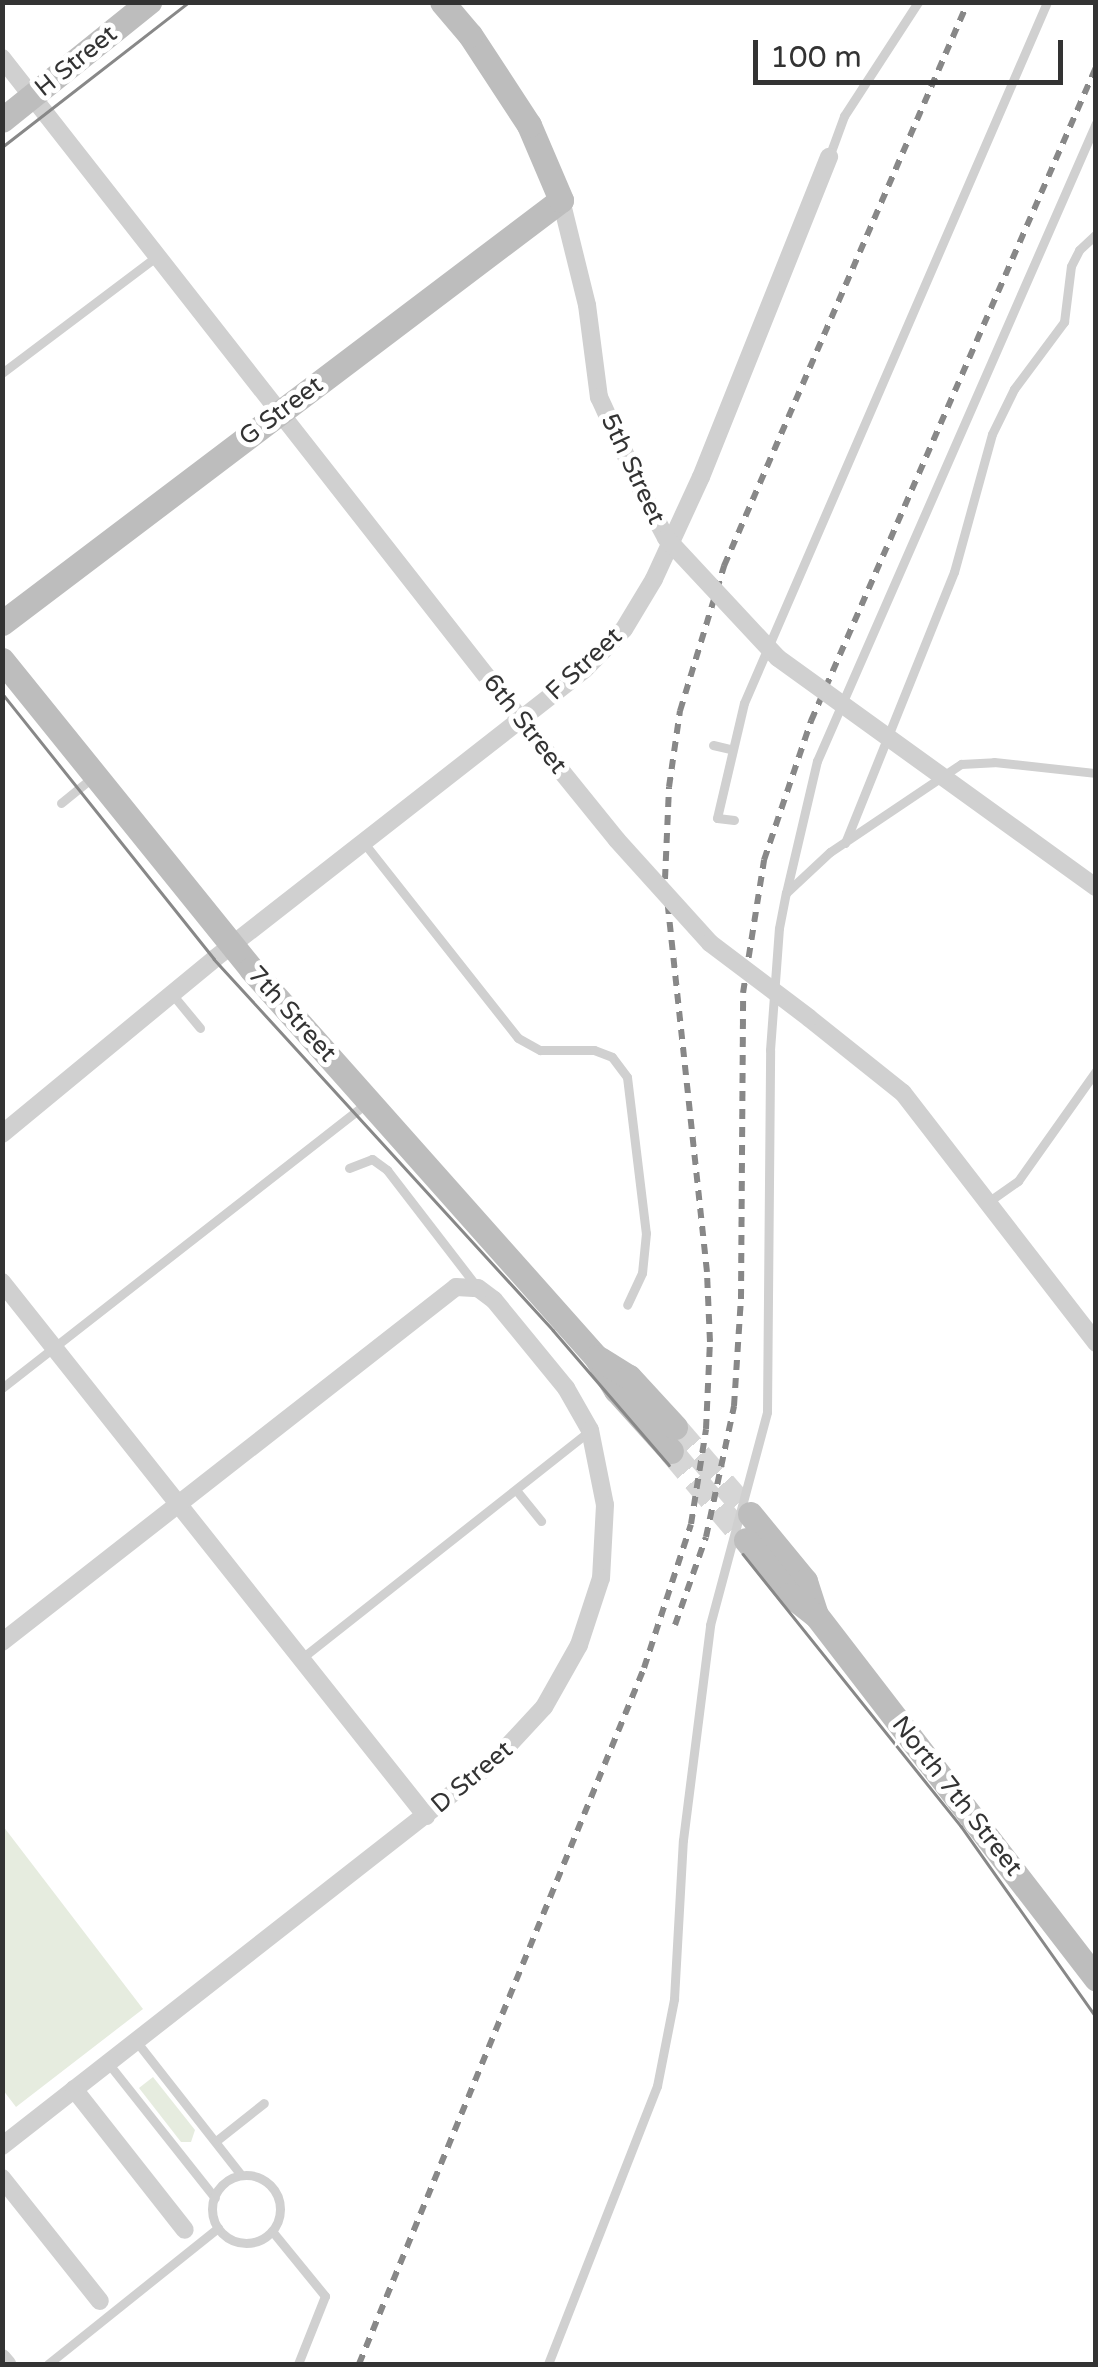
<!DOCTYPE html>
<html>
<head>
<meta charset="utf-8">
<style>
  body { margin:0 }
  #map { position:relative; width:1098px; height:2367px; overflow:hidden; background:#fff; font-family:"Varela Round",sans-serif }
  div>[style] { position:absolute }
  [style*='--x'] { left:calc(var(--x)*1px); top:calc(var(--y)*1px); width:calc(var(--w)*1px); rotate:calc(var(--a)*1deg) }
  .green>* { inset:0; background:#e6ecdf }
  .secondary-tunnel>* { height:25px; margin-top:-12.5px; transform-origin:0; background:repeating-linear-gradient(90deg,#d6d6d6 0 25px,transparent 0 37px) }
  .lane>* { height:9px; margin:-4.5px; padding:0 4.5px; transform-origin:4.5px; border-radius:4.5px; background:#d0d0d0 }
  .lane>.ring { margin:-4.5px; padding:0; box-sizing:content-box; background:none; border:9px solid #d0d0d0; border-radius:50% }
  .street>* { height:18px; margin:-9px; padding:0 9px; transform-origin:9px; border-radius:9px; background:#d0d0d0 }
  .secondary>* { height:25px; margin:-12.5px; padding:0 12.5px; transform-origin:12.5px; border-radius:12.5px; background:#bdbdbd }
  .tram>* { height:2.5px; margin:-1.25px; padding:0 1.25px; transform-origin:1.25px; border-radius:1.25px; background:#888 }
  .rail>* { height:6px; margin-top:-3px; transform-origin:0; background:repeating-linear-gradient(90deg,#888 0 10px,transparent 0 18px) }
  .street-bridge>* { height:18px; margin:-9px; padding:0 9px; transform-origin:9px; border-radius:9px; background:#d0d0d0 }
  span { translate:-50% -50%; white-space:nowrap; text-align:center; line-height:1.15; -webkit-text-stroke:10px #fff; paint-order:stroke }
  .street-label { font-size:25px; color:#333 }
  .frame { position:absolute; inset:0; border:5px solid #333; pointer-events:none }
  .scale { position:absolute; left:753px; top:40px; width:310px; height:45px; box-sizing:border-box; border:5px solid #333; border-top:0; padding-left:12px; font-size:30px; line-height:35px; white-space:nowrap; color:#333; -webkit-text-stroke:8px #fff; paint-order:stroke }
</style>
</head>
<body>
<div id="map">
  <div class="green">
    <div style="clip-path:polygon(3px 1826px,143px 2009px,16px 2107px,3px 2090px)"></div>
    <div style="clip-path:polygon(153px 2077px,195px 2130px,191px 2142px,181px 2142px,139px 2088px)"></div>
  </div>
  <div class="secondary-tunnel">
    <div style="--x:675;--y:1427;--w:115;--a:49.2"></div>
    <div style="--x:671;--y:1451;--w:116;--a:49.9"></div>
  </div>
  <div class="lane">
    <div style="--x:829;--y:157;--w:44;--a:-69.9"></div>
    <div style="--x:844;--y:116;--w:136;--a:-57"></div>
    <div style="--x:2;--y:373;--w:194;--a:-37"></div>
    <div style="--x:713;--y:745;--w:18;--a:13"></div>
    <div style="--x:61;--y:803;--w:40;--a:-39"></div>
    <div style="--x:734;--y:820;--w:17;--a:-173"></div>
    <div style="--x:717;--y:818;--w:118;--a:-76.8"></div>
    <div style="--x:744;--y:703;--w:764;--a:-66.62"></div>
    <div style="--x:364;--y:843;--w:248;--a:51.7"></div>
    <div style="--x:518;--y:1038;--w:25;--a:29"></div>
    <div style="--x:540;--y:1050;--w:54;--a:0"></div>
    <div style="--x:594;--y:1050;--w:19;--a:21"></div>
    <div style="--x:612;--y:1057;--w:25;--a:53"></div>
    <div style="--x:627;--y:1077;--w:157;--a:83.1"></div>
    <div style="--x:646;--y:1233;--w:40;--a:95.7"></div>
    <div style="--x:642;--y:1273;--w:35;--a:115"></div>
    <div style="--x:845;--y:843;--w:292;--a:-68.1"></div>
    <div style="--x:954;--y:572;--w:143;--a:-74.6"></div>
    <div style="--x:992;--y:434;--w:50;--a:-63.9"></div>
    <div style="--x:1014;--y:389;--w:84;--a:-53.3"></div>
    <div style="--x:1064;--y:322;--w:56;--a:-82.9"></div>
    <div style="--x:1071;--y:266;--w:18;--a:-63"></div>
    <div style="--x:1079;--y:250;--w:23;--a:-43"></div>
    <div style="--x:786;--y:893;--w:136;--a:-76.8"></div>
    <div style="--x:817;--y:761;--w:696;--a:-66.38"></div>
    <div style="--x:172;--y:994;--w:44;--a:50.5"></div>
    <div style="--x:349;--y:1168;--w:25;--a:-21"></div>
    <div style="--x:372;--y:1159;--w:19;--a:36"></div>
    <div style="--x:387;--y:1170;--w:148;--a:52.4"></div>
    <div style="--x:988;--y:1202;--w:37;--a:-35"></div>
    <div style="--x:1018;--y:1181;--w:135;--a:-54.7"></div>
    <div style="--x:2;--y:1388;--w:464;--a:-38"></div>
    <div style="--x:516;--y:1490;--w:40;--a:51"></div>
    <div style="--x:302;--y:1658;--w:365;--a:-38.3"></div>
    <div style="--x:136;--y:2041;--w:170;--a:51.9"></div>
    <div style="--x:108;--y:2063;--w:172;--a:51.6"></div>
    <div style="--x:216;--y:2141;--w:61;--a:-38.4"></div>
    <div class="ring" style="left:212px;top:2175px;width:59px;height:59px"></div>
    <div style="--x:272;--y:2231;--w:84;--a:50.8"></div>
    <div style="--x:325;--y:2296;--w:73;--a:111.7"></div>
    <div style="--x:48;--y:2364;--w:218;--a:-38.7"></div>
    <div style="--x:548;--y:2364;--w:299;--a:-68.6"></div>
    <div style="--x:657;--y:2086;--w:89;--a:-78.9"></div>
    <div style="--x:674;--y:1999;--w:159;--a:-86.8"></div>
    <div style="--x:683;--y:1840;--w:217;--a:-82.8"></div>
    <div style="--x:710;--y:1625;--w:220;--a:-75"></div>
    <div style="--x:767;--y:1412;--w:362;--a:-89.5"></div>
    <div style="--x:770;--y:1050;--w:122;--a:-85.8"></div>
    <div style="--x:779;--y:928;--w:36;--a:-79"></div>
    <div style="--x:786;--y:893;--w:60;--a:-43"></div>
    <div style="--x:830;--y:852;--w:158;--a:-33.9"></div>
    <div style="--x:961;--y:764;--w:33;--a:-3"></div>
    <div style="--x:994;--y:762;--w:103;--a:6.2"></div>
  </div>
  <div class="street">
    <div style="--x:2;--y:58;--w:788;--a:51.91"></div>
    <div style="--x:561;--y:200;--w:108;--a:76.1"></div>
    <div style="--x:587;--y:305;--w:93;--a:82.6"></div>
    <div style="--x:599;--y:397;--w:118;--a:65.4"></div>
    <div style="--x:562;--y:772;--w:87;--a:51"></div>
    <div style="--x:809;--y:1018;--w:120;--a:38.6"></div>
    <div style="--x:903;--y:1093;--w:316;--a:52.3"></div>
    <div style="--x:2;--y:1134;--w:275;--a:-39.5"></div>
    <div style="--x:214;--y:959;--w:469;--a:-38"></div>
    <div style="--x:584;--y:670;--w:57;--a:-45.7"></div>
    <div style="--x:624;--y:629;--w:58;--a:-59"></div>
    <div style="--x:654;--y:579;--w:112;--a:-65.3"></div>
    <div style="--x:701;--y:477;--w:345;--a:-68.2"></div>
    <div style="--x:2;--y:1282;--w:682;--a:51.55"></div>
    <div style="--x:2;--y:1642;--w:576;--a:-38.02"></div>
    <div style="--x:456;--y:1287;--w:22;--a:3"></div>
    <div style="--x:478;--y:1288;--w:20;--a:37"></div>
    <div style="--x:494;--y:1300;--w:114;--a:50.7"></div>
    <div style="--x:566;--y:1388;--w:48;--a:60.3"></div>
    <div style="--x:590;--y:1430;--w:76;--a:78.7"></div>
    <div style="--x:605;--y:1505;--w:73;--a:93.1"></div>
    <div style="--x:601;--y:1578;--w:71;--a:108.2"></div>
    <div style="--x:579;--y:1645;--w:71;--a:119.4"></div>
    <div style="--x:544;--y:1707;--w:74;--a:132.8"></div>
    <div style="--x:494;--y:1761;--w:625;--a:141.96"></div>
    <div style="--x:74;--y:2089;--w:179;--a:51.8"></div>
    <div style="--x:2;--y:2178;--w:157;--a:51.5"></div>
    <div style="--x:2;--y:2358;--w:8;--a:50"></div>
  </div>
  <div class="secondary">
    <div style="--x:2;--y:120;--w:189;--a:-38.8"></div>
    <div style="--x:2;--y:623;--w:701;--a:-37.12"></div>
    <div style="--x:561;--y:200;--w:82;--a:-113.1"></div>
    <div style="--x:529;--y:125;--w:108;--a:-123.2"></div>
    <div style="--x:470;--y:35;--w:43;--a:-130.3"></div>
    <div style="--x:2;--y:660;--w:397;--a:51.1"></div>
    <div style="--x:251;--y:969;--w:519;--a:48.36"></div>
    <div style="--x:596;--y:1357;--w:39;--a:59"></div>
    <div style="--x:616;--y:1390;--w:82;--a:48"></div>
    <div style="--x:600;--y:1359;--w:34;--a:32"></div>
    <div style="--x:629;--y:1377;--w:68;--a:47.4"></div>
    <div style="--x:750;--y:1514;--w:87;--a:50.6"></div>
    <div style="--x:805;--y:1581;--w:36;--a:72"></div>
    <div style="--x:746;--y:1540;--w:70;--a:51.3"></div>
    <div style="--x:790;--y:1595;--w:33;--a:38"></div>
    <div style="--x:816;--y:1615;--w:459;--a:52.4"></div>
  </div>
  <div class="tram">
    <div style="--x:2;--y:147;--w:237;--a:-37.8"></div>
    <div style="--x:2;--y:693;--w:340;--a:51.4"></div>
    <div style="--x:214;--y:959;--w:503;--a:47.58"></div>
    <div style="--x:553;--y:1330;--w:178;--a:49.3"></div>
    <div style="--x:743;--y:1554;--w:349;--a:51.3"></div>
    <div style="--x:961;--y:1826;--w:234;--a:54.7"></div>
  </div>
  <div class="rail">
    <div style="--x:675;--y:1625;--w:93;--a:-70.6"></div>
    <div style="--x:706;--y:1537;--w:134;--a:-77.9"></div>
    <div style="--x:734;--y:1406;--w:107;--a:-86.3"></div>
    <div style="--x:741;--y:1299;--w:306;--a:-89.6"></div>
    <div style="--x:743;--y:993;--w:135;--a:-81"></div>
    <div style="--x:764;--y:860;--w:147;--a:-71.3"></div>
    <div style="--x:811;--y:721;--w:713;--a:-66.45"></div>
    <div style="--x:359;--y:2364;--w:752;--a:-67.73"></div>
    <div style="--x:644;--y:1668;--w:151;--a:-71.9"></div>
    <div style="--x:691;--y:1524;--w:96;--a:-81"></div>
    <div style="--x:706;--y:1429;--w:87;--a:-87.4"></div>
    <div style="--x:710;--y:1342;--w:70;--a:-92.5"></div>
    <div style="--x:707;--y:1272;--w:395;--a:-96.1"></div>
    <div style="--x:665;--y:879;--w:92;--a:-87.5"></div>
    <div style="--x:669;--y:787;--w:77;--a:-81.8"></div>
    <div style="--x:680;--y:711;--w:152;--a:-73.1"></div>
    <div style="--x:724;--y:566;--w:615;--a:-66.61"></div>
  </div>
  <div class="street-bridge">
    <div style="--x:648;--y:504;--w:38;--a:62"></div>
    <div style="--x:666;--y:538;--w:164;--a:47"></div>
    <div style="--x:778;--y:658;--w:392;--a:35.8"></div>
    <div style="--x:488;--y:678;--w:120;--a:51.8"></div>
    <div style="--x:617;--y:840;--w:139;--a:47.9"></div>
    <div style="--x:710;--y:943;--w:124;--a:37.1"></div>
  </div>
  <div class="street-label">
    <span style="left:76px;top:61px;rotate:-39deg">H Street</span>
    <span style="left:281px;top:411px;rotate:-37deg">G Street</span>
    <span style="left:633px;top:469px;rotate:65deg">5th Street</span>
    <span style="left:584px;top:664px;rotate:-43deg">F Street</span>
    <span style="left:525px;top:724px;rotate:52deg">6th Street</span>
    <span style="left:292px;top:1014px;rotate:48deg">7th Street</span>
    <span style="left:472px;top:1777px;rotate:-40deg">D Street</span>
    <span style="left:957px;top:1796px;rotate:52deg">North 7th Street</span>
  </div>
  <div class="frame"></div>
  <div class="scale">100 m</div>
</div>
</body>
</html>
